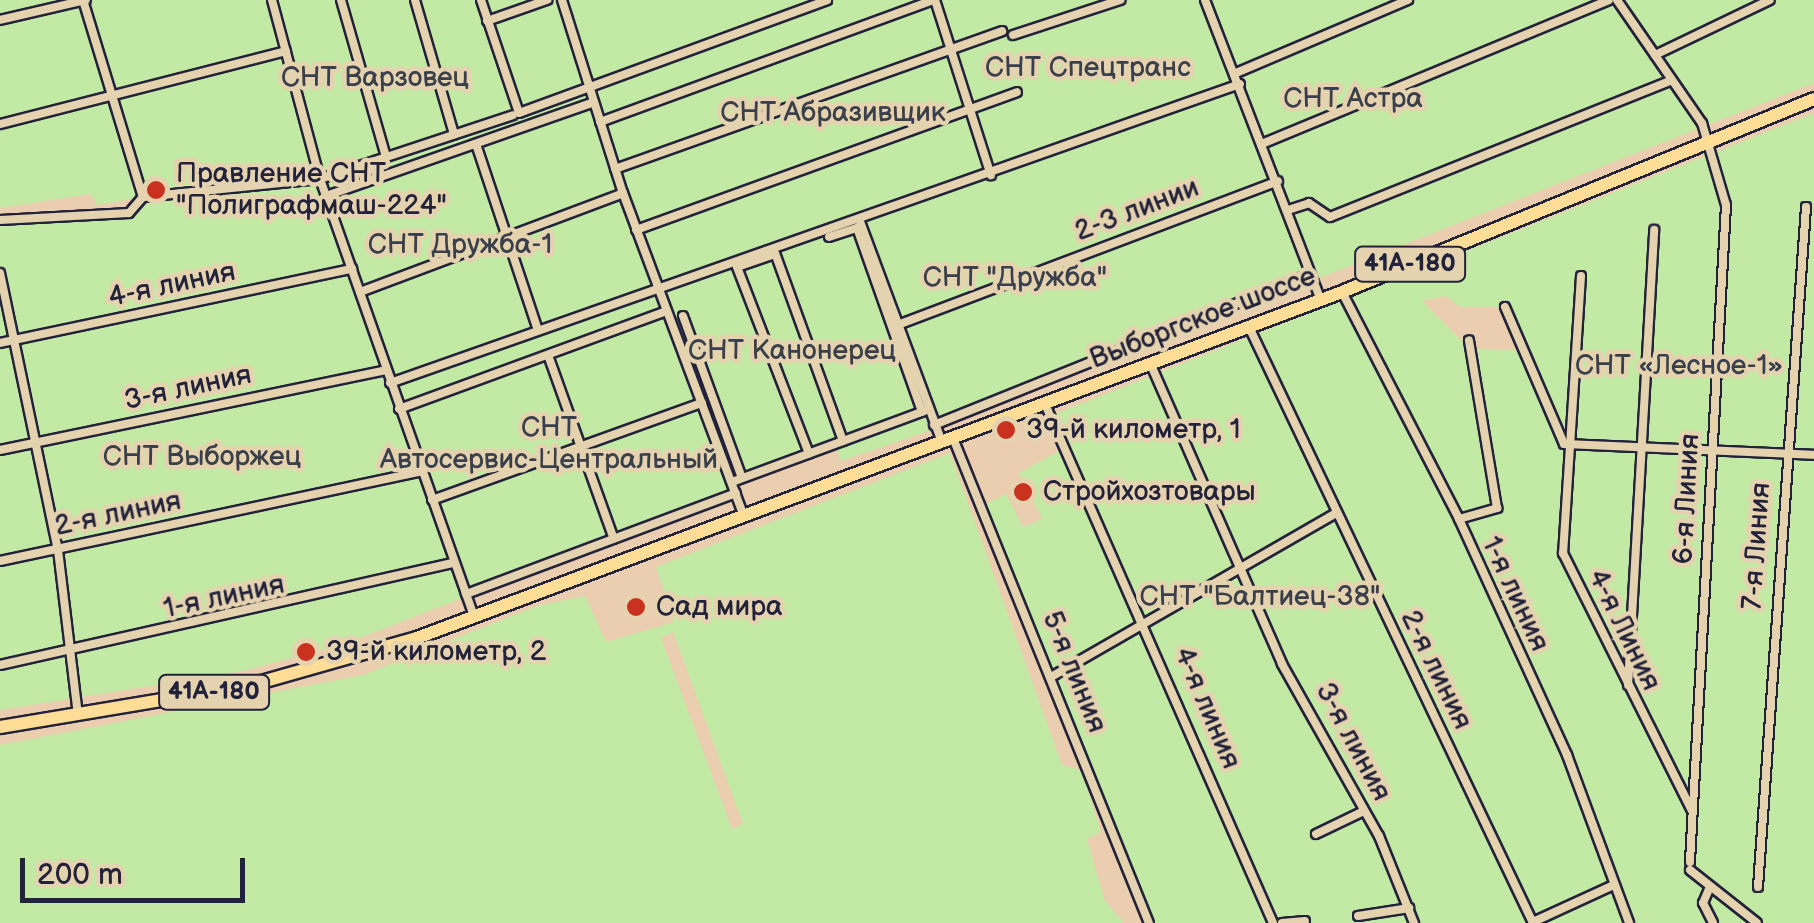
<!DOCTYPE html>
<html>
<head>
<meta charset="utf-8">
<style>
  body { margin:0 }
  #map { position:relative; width:1814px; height:923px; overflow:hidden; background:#ebcdb0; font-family:"Balsamiq Sans",sans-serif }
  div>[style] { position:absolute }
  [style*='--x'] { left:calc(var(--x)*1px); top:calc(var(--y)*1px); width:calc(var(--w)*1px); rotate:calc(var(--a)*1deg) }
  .green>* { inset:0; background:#c3eaa5 }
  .roads { filter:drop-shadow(2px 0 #22223b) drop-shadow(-2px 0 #22223b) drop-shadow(0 2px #22223b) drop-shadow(0 -2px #22223b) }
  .street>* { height:8px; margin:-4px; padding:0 4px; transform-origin:4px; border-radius:4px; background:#e5d3b0 }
  .primary>* { height:12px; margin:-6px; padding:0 6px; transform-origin:6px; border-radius:6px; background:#ffdd96 }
  .dots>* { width:28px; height:28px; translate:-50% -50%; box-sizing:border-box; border:5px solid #e5d3b0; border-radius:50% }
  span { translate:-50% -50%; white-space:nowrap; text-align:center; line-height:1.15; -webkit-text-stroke:9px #e5d3b0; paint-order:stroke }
  .shield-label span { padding:2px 8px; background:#e5d3b0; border:2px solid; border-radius:8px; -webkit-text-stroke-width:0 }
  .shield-label { font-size:25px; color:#22223b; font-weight:700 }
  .park-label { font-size:28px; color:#3a404b }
  .poi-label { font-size:28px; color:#22223b }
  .left { translate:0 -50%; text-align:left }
  .street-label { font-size:28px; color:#22223b }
  .scale { position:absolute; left:20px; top:858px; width:225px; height:45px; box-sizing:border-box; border:5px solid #22223b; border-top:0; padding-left:12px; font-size:30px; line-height:35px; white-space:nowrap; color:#22223b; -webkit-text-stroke:8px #e5d3b0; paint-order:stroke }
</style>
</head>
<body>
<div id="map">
  <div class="green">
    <div style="clip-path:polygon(0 0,1814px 0,1814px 83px,949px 424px,841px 461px,835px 445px,732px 481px,735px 492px,347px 643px,239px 672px,0 710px,0 220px,129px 213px,137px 198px,98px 205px,90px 194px,0 208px)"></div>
    <div style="clip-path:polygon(evenodd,1814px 113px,1814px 923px,1149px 923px,982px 506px,1006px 494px,1023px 527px,1042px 519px,1019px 473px,1063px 449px,1050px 416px,1814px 113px,1446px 296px,1460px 307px,1505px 307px,1518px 350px,1470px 349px,1422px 301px,1446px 296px)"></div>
    <div style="clip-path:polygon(evenodd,950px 453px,1062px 765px,1080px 770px,1086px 784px,1101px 832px,1087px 839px,1105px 901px,1124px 923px,0 923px,0 745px,363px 675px,537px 606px,585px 596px,606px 642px,674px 622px,656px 567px,950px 453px,673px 632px,743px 824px,732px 829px,661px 638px,673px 632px)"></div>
  </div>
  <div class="roads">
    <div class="street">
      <div style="--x:83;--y:0;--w:206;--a:73.1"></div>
      <div style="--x:272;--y:0;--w:185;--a:75"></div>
      <div style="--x:320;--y:179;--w:463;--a:70.6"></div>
      <div style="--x:341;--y:0;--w:163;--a:74"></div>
      <div style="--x:415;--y:0;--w:140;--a:73.8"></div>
      <div style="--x:481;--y:0;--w:119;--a:71.4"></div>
      <div style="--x:519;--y:113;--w:328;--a:-20.1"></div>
      <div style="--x:562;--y:0;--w:202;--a:72.5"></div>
      <div style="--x:623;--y:193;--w:345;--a:69.5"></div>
      <div style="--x:935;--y:0;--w:184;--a:72.3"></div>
      <div style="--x:1205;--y:0;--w:322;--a:68.9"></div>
      <div style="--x:1617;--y:0;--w:150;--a:55.4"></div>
      <div style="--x:1702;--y:123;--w:85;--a:73.7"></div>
      <div style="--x:1726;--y:205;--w:658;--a:93.14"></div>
      <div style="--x:0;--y:20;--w:88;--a:-13.1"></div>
      <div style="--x:487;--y:21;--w:64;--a:-19.3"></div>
      <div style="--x:1013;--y:35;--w:113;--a:-18.1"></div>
      <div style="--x:1655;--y:55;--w:127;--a:-25.6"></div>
      <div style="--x:1236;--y:73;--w:187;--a:-23"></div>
      <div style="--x:600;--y:122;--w:355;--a:-20.1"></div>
      <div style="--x:0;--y:124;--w:295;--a:-14.3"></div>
      <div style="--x:1264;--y:143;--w:373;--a:-22.5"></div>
      <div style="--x:476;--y:144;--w:196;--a:71.6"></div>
      <div style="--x:615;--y:169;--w:411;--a:-19.6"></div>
      <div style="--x:326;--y:196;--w:284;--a:-19.3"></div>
      <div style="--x:143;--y:197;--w:178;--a:-5.8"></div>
      <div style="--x:320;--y:179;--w:203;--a:-18.3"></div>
      <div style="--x:1288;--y:210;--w:22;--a:-18"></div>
      <div style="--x:1309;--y:203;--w:25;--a:34"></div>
      <div style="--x:1330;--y:217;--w:368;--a:-21.8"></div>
      <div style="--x:859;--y:219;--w:238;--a:69.6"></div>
      <div style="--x:0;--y:220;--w:129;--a:-3.1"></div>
      <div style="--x:129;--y:213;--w:21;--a:-49"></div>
      <div style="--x:636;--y:230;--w:405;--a:-19.9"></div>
      <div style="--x:829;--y:237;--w:29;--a:-18"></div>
      <div style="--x:857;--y:228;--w:195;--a:70.5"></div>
      <div style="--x:775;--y:253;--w:200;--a:70.1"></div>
      <div style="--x:775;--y:254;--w:40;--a:161.1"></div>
      <div style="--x:737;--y:267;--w:200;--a:68.9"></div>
      <div style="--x:0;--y:273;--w:283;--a:78.2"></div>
      <div style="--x:58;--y:550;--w:166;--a:83.1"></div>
      <div style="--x:1581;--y:276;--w:278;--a:93.7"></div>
      <div style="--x:1563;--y:553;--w:288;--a:63.4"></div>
      <div style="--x:360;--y:292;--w:281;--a:-20.6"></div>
      <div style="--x:1342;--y:292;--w:255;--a:62.7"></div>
      <div style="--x:1459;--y:519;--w:260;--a:65.4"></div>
      <div style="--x:1567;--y:755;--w:179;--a:69.7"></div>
      <div style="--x:1505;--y:307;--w:149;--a:66.7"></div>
      <div style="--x:1564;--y:444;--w:250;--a:2.5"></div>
      <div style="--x:683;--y:316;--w:172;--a:70"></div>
      <div style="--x:900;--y:324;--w:404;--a:-20.7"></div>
      <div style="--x:1249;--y:327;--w:660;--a:64.52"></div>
      <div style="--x:0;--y:343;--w:360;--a:-11.9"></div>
      <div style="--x:548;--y:355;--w:195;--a:70.3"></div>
      <div style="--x:1151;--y:365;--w:326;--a:66.3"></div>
      <div style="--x:1282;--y:664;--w:197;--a:60.6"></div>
      <div style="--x:1379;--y:836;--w:94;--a:68.1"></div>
      <div style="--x:390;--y:383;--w:901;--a:-19.38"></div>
      <div style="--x:1045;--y:404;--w:567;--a:66.28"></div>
      <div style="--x:399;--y:409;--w:285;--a:-20.1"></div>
      <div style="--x:934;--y:425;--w:405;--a:-21.9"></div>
      <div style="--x:953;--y:438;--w:523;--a:68"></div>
      <div style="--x:0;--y:450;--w:393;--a:-11.7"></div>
      <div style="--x:732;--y:482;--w:205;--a:-20.3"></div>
      <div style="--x:432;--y:500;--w:287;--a:-19.8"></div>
      <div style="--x:1459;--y:519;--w:40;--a:-16"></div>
      <div style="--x:1497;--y:508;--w:170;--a:-99.5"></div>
      <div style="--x:0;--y:561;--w:431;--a:-12"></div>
      <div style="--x:466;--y:594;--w:288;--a:-20.5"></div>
      <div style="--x:0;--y:665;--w:465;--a:-12.7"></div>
      <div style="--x:1051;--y:677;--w:327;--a:-29.9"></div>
      <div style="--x:1628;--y:685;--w:456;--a:-86.7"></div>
      <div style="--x:1316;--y:834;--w:51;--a:-25.6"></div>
      <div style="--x:1690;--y:870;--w:85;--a:38.3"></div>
      <div style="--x:1758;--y:887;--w:682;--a:-85.96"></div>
      <div style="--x:1709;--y:889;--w:15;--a:113"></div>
      <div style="--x:1703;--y:903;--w:22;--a:63"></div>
      <div style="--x:1358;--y:916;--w:52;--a:-8.9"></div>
      <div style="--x:1533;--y:922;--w:89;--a:-24.6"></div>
      <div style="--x:1282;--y:923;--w:23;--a:-5"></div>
    </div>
    <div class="primary">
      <div style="--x:0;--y:727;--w:254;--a:-9.5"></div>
      <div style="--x:251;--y:685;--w:169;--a:-15.8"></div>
      <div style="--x:414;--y:639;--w:991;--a:-20.5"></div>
      <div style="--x:1342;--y:292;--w:510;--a:-22.24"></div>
    </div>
  </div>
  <div class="dots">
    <div style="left:156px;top:190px;background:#c8321e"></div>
    <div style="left:1006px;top:430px;background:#c8321e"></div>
    <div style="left:1023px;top:492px;background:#c8321e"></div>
    <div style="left:636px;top:607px;background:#c8321e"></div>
    <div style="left:306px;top:652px;background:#c8321e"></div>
  </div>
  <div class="shield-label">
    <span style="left:1410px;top:264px">41А-180</span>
    <span style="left:214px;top:692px">41А-180</span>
  </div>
  <div class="park-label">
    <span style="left:1088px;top:68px">СНТ Спецтранс</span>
    <span style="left:375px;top:78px">СНТ Варзовец</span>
    <span style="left:1353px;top:99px">СНТ Астра</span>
    <span style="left:833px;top:113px">СНТ Абразивщик</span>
    <span style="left:460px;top:245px">СНТ Дружба-1</span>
    <span style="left:1015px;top:278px">СНТ "Дружба"</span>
    <span style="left:792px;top:351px">СНТ Канонерец</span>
    <span style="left:1679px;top:366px">СНТ «Лесное-1»</span>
    <span style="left:549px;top:444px">СНТ<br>Автосервис-Центральный</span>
    <span style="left:202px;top:457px">СНТ Выборжец</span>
    <span style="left:1260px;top:597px">СНТ "Балтиец-38"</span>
  </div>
  <div class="poi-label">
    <span class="left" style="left:176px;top:190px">Правление СНТ<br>"Полиграфмаш-224"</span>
    <span class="left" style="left:1026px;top:430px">39-й километр, 1</span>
    <span class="left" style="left:1043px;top:492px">Стройхозтовары</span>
    <span class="left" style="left:656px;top:607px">Сад мира</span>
    <span class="left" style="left:326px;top:652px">39-й километр, 2</span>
  </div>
  <div class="street-label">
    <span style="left:1137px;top:210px;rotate:-21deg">2-3 линии</span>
    <span style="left:172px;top:285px;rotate:-12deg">4-я линия</span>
    <span style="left:1203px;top:318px;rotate:-21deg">Выборгское шоссе</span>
    <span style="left:188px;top:388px;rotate:-12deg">3-я линия</span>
    <span style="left:1687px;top:499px;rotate:-87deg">6-я Линия</span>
    <span style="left:118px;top:514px;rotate:-12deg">2-я линия</span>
    <span style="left:1757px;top:546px;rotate:-86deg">7-я Линия</span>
    <span style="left:1515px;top:594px;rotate:65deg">1-я линия</span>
    <span style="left:224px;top:597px;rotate:-12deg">1-я линия</span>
    <span style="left:1624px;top:630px;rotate:64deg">4-я Линия</span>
    <span style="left:1436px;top:670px;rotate:64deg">2-я линия</span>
    <span style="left:1074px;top:672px;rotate:68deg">5-я линия</span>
    <span style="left:1207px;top:708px;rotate:67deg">4-я линия</span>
    <span style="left:1353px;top:742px;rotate:62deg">3-я линия</span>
  </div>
  <div class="scale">200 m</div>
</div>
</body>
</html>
